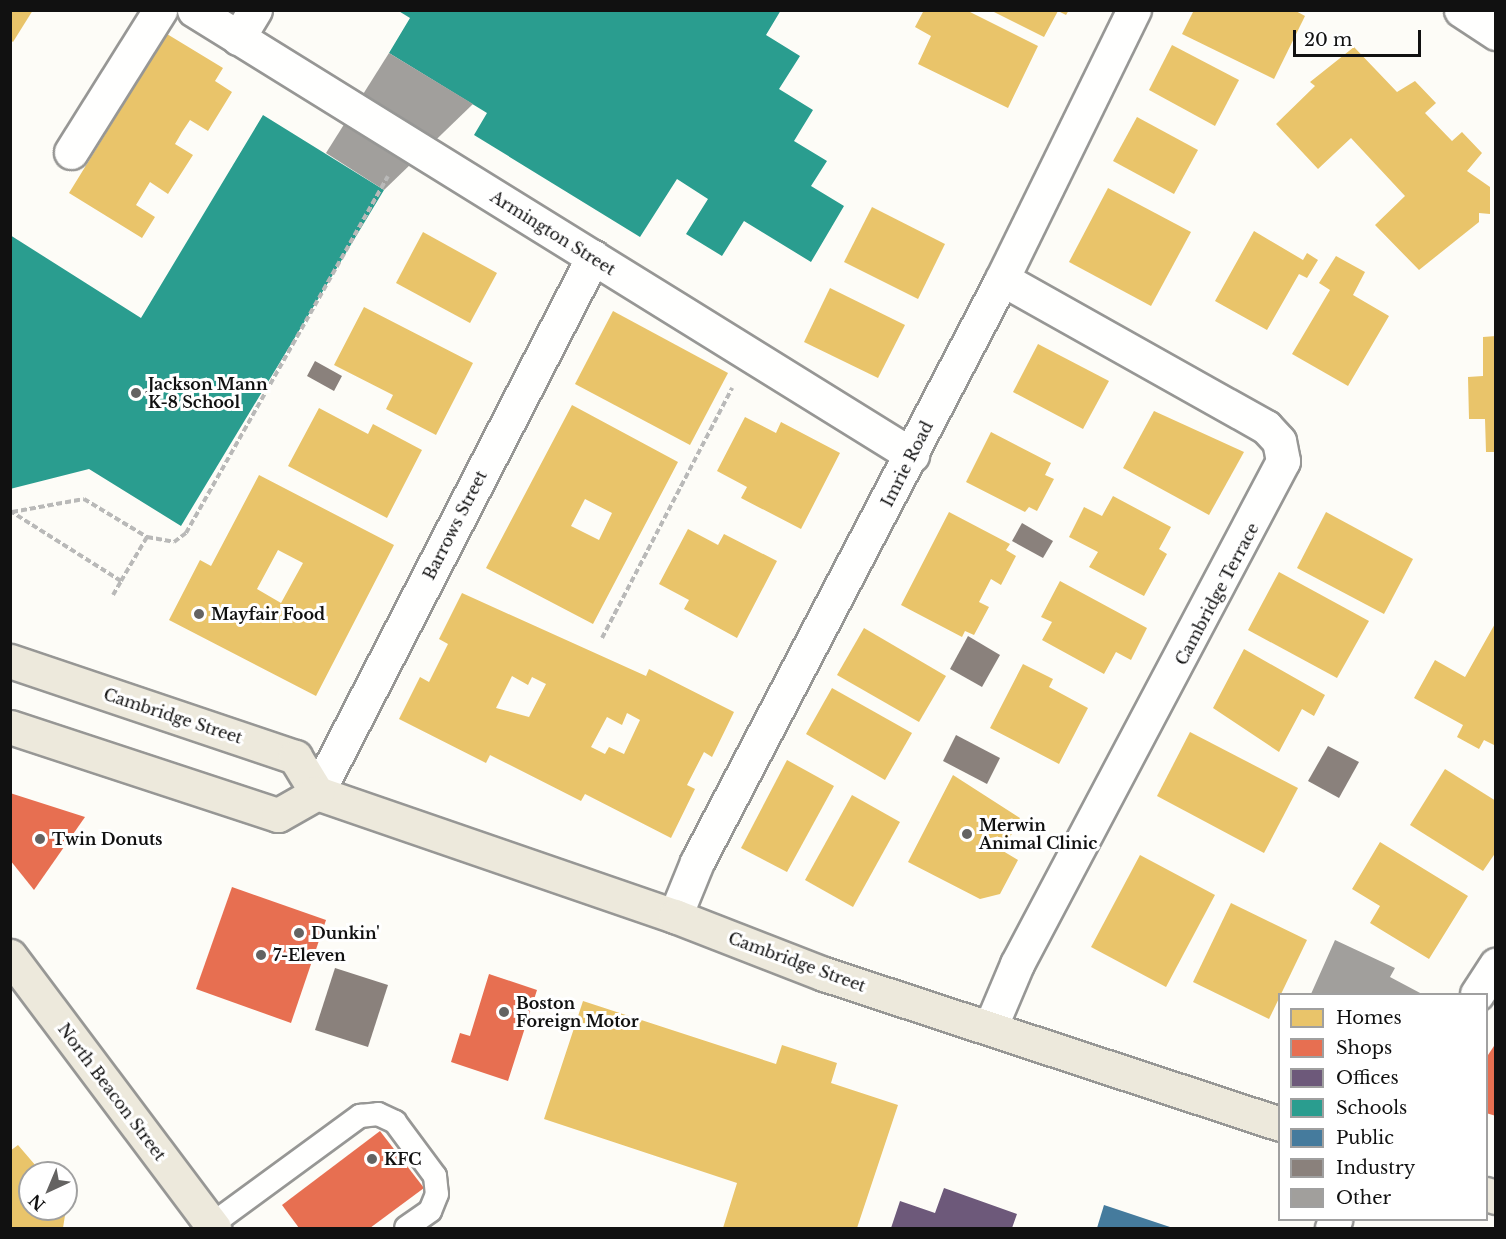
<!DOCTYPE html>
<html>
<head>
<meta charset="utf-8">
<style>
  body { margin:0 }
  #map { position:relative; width:1506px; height:1239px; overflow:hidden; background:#fdfcf7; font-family:"Libre Baskerville",serif }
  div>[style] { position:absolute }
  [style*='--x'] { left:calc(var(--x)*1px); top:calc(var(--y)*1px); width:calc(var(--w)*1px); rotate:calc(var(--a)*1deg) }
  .homes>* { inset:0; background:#e9c46a }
  .shops>* { inset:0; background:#e76f51 }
  .offices>* { inset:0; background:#6d597a }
  .schools>* { inset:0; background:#2a9d8f }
  .public>* { inset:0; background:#457b9d }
  .industry>* { inset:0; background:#8a817c }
  .building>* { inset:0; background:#a19f9c }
  .path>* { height:4px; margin-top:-2px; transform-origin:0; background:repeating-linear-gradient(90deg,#b9b9b8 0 6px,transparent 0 9px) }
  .roads { filter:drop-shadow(2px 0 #979795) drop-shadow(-2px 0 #979795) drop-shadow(0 2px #979795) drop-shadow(0 -2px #979795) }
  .service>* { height:22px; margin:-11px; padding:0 11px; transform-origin:11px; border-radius:11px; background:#fffffe }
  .minor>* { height:33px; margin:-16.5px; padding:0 16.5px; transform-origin:16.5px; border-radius:16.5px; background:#fffffe }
  .tertiary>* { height:33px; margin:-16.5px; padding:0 16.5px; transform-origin:16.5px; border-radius:16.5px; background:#fffffe }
  .primary>* { height:33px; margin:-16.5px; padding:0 16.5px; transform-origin:16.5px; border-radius:16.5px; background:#ede9dc }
  .dots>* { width:16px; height:16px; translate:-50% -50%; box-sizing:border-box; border:3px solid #fff; border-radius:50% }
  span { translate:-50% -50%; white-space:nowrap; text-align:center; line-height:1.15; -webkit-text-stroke:6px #fff; paint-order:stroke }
  .street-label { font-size:16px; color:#111 }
  .poi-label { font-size:16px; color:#111; font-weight:700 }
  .left { translate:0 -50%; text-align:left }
  .frame { position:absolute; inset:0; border:12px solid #111; pointer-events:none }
  .legend { position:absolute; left:1278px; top:993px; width:210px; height:228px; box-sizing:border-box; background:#fff; border:2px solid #a0a0a0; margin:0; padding:8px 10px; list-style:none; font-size:18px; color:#111 }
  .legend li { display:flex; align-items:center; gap:12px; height:30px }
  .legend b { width:30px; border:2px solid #a0a0a0 }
  .north { position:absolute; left:18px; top:1161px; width:60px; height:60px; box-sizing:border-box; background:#fff; border:2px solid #a0a0a0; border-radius:50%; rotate:224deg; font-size:16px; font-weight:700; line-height:24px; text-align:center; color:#111 }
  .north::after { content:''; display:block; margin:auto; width:21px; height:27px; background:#646362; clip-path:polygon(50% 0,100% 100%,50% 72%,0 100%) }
  .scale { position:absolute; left:1293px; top:30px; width:128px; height:27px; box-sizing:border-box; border:3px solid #111; border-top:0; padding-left:8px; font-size:18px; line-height:21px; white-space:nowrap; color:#111; -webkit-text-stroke:4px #fff; paint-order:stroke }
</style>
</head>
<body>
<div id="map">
  <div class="homes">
    <div style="clip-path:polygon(10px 10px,33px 10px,13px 42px,10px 40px)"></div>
    <div style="clip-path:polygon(924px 10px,966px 10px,1038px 46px,1008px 108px,918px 64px,931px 36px,915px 27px)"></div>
    <div style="clip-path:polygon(990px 10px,1069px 10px,1066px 15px,1058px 11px,1044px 37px)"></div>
    <div style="clip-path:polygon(1194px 10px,1294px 10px,1305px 16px,1274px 79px,1182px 34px)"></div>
    <div style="clip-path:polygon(167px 34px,223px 68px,215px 81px,232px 92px,208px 131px,190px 120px,182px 132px,175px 144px,193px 155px,168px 194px,150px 182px,136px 205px,155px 217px,142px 238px,69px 193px)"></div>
    <div style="clip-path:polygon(1172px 45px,1239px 80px,1215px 126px,1149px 90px)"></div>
    <div style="clip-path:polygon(1354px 47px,1397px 92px,1415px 81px,1436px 103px,1425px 113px,1452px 141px,1462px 132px,1482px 153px,1467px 171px,1490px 187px,1490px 214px,1479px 213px,1479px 222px,1419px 270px,1375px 225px,1405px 196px,1351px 138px,1318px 169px,1276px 124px,1315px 86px,1310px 82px)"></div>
    <div style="clip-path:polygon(1137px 117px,1198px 150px,1174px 194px,1113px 161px)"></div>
    <div style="clip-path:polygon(1108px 188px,1191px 232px,1151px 306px,1069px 262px)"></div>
    <div style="clip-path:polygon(872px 207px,945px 244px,918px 299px,844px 262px)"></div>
    <div style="clip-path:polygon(1254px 231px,1303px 260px,1307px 253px,1318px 260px,1307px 278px,1299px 274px,1267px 330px,1215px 301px)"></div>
    <div style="clip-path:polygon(423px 232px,497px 273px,470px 323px,396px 283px)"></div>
    <div style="clip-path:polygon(1336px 256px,1365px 272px,1353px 295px,1389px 316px,1348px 386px,1292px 354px,1330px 290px,1319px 283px)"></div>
    <div style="clip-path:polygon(830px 288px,905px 325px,878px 378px,804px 342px)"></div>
    <div style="clip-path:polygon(364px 307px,473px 363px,436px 435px,386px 409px,393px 395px,334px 365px)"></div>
    <div style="clip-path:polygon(613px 311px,728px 373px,690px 445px,575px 384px)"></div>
    <div style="clip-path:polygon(1496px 336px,1496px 452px,1486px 452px,1485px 419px,1469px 419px,1468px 377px,1483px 376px,1483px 337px)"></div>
    <div style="clip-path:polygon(1038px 344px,1109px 381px,1083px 429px,1013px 392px)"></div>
    <div style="clip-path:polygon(evenodd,572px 405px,678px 462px,593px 624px,486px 568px,572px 405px,585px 499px,612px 513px,599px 540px,571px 526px,585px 499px)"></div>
    <div style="clip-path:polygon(319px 408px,368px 434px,373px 424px,422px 450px,387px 518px,288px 466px)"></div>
    <div style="clip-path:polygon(1154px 411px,1244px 452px,1209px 515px,1123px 468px)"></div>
    <div style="clip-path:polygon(745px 417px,776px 433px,781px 422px,840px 453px,801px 529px,741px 498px,747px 487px,717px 471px)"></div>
    <div style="clip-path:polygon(991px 432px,1051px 463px,1045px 475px,1054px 479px,1037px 511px,1029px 507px,1025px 512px,966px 482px)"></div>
    <div style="clip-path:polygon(evenodd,259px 475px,394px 545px,316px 696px,169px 620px,200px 560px,211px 566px,259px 475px,278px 550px,303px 563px,281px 603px,257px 589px,278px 550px)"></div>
    <div style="clip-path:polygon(1113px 496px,1171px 527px,1159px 549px,1167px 554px,1144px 596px,1089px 567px,1098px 552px,1069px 537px,1084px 507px,1102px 516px)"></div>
    <div style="clip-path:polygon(949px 512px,1010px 544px,1006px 550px,1016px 556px,1001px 585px,991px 579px,979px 602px,989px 607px,974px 635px,965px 631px,962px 637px,901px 605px)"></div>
    <div style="clip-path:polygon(1326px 512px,1413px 559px,1384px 614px,1297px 568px)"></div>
    <div style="clip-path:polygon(688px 529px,718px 545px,724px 534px,777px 561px,737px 638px,684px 609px,689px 600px,659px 584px)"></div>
    <div style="clip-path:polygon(1279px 572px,1369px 621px,1337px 678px,1248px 630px)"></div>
    <div style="clip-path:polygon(1060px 581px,1147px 628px,1131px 660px,1116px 652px,1104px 674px,1042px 640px,1052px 622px,1041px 617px)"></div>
    <div style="clip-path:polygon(evenodd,462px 593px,646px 676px,649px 669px,734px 712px,712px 757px,704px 752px,687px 785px,695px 789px,671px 838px,585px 794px,581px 801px,490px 755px,486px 763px,399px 719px,420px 677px,429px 682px,448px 644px,439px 639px,462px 593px,512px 676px,528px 685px,532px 677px,546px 684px,529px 717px,496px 708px,512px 676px,462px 593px,627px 713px,640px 720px,624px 754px,609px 747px,605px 754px,591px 747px,607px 717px,622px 725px,627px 713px)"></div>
    <div style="clip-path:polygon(1496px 622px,1496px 746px,1484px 740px,1479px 749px,1457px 737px,1463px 725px,1414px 698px,1435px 660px,1465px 677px)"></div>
    <div style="clip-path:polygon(864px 628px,946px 676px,919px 722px,837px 675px)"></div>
    <div style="clip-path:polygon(1244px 649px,1325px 695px,1314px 716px,1302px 709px,1279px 752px,1213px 708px)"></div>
    <div style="clip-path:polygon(1023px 664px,1053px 679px,1049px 687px,1088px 708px,1059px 764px,990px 728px)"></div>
    <div style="clip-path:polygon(832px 688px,912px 733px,885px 780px,806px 734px)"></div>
    <div style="clip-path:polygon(1190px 732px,1298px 788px,1264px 853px,1157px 796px)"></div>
    <div style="clip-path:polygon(787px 760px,834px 786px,787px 872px,741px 848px)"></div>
    <div style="clip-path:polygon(1445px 769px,1496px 801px,1496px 852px,1483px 871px,1410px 825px)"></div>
    <div style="clip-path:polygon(953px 775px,1020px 818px,1003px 851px,1018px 860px,1000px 894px,980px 899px,908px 862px)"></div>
    <div style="clip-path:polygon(852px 795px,900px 822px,853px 907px,805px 880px)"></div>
    <div style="clip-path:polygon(1380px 842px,1468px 896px,1429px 959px,1370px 923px,1380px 906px,1352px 889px)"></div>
    <div style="clip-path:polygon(1140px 855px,1215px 895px,1166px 987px,1091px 947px)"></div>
    <div style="clip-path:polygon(1231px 903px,1307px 940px,1269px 1019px,1193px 982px)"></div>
    <div style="clip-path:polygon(583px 1001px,776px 1064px,782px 1045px,837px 1063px,831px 1083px,898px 1105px,857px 1228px,723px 1228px,737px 1183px,544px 1119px)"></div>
    <div style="clip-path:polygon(18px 1145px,42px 1173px,30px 1173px,30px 1209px,66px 1209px,63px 1228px,10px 1228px,10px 1151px)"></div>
  </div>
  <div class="shops">
    <div style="clip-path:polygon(10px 793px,85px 817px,34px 890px,10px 860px)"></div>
    <div style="clip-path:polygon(232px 887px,326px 920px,291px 1023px,196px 989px)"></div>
    <div style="clip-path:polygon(489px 974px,537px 990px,508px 1081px,451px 1062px,460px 1033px,470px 1036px)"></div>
    <div style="clip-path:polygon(1496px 1043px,1496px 1116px,1486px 1113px,1486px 1058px)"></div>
    <div style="clip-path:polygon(380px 1131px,424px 1188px,370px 1228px,299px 1228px,282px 1205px)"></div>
  </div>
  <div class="offices">
    <div style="clip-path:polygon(944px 1188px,1017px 1214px,1012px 1228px,891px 1228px,900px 1201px,935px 1213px)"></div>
  </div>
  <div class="schools">
    <div style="clip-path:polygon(397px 10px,781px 10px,766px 35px,800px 56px,779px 89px,813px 110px,794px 141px,827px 161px,811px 186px,844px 206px,811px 262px,744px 221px,722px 256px,686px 234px,708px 199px,677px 179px,640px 237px,474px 135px,487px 113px,389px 53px,410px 18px)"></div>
    <div style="clip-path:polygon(263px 115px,384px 190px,181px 526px,89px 469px,10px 489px,10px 235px,141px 318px)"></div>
  </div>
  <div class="public">
    <div style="clip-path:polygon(1104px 1205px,1173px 1228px,1097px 1228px)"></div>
  </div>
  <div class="industry">
    <div style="clip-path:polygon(315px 361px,342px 376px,334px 391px,307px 376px)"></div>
    <div style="clip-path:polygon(1022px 523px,1053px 541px,1043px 558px,1012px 541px)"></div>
    <div style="clip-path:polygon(968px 636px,1000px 655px,982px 687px,950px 669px)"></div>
    <div style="clip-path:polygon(956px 735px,1000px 758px,987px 784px,943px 761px)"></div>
    <div style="clip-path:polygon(1328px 746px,1359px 762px,1339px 798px,1308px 781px)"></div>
    <div style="clip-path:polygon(335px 968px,388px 985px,368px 1047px,315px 1030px)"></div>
  </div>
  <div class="building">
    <div style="clip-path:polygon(389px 53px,473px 104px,384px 190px,326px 153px)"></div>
    <div style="clip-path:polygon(1335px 940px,1395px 968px,1390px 977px,1422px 994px,1311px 994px)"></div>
  </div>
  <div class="path">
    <div style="--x:121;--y:581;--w:51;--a:-59.4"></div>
    <div style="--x:113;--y:595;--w:16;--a:-60"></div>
    <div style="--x:121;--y:581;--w:129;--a:-147.7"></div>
    <div style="--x:12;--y:512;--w:73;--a:-10.2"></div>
    <div style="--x:84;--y:499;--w:74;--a:31.1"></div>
    <div style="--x:147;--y:537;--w:27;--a:10"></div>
    <div style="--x:174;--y:542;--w:15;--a:-37"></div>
    <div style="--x:186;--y:533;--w:410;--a:-60.5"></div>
    <div style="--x:602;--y:638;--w:282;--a:-62.5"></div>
  </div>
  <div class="roads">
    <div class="service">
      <div style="--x:211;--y:1225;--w:185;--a:-36.2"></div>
      <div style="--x:360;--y:1116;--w:18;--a:-6"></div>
      <div style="--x:378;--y:1114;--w:19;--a:25"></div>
      <div style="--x:395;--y:1122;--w:67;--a:53.5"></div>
      <div style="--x:435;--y:1176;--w:18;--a:84"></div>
      <div style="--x:437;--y:1194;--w:18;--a:112"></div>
      <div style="--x:430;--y:1211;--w:29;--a:145"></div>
    </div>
    <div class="minor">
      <div style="--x:194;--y:10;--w:845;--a:31.79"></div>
      <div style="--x:1461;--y:10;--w:42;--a:33.3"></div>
      <div style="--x:238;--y:38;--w:33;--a:-59"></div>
      <div style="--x:71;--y:152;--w:168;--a:-57.9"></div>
      <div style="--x:317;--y:793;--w:603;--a:-62.75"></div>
      <div style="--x:675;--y:916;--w:58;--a:-67.8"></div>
      <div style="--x:697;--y:862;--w:658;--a:-62.38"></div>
      <div style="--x:1002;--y:279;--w:300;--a:-63.9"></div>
      <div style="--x:990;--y:1028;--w:69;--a:-67.1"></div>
      <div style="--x:1017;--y:964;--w:569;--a:-62.13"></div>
      <div style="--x:1283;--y:461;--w:20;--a:-101"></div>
      <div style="--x:1279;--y:441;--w:19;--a:-133"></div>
      <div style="--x:1266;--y:427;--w:303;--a:-150.7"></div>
    </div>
    <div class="tertiary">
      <div style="--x:1477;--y:994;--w:35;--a:-57"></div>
      <div style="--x:1332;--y:1228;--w:9;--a:-69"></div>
    </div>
    <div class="primary">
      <div style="--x:10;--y:661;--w:301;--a:18.6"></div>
      <div style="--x:295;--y:757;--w:42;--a:58.6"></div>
      <div style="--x:317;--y:793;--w:379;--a:19"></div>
      <div style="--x:675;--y:916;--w:160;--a:21.3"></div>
      <div style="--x:824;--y:974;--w:480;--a:18.2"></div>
      <div style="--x:10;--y:727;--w:282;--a:18.2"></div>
      <div style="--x:278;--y:815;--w:45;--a:-29.4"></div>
      <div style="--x:10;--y:956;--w:340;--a:53.1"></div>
      <div style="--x:1486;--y:1194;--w:10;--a:17"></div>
    </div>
  </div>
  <div class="dots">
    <div style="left:136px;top:393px;background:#646362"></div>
    <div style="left:199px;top:614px;background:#646362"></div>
    <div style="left:967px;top:834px;background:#646362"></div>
    <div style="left:40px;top:839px;background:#646362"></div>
    <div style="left:299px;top:933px;background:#646362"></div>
    <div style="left:261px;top:955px;background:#646362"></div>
    <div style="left:504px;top:1012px;background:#646362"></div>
    <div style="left:372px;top:1159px;background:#646362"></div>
  </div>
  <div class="street-label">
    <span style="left:553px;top:233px;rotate:32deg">Armington Street</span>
    <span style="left:907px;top:464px;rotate:-63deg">Imrie Road</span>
    <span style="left:455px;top:525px;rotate:-63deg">Barrows Street</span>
    <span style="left:1217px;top:594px;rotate:-62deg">Cambridge Terrace</span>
    <span style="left:173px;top:716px;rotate:18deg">Cambridge Street</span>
    <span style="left:797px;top:962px;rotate:20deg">Cambridge Street</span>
    <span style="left:112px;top:1092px;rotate:53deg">North Beacon Street</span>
  </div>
  <div class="poi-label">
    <span class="left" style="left:148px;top:393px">Jackson Mann<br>K-8 School</span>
    <span class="left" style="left:211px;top:614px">Mayfair Food</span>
    <span class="left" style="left:979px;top:834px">Merwin<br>Animal Clinic</span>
    <span class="left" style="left:52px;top:839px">Twin Donuts</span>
    <span class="left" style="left:311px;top:933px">Dunkin'</span>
    <span class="left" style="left:273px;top:955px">7-Eleven</span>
    <span class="left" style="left:516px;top:1012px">Boston<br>Foreign Motor</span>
    <span class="left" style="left:384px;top:1159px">KFC</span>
  </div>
  <div class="frame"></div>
  <ul class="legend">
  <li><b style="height:16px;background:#e9c46a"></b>Homes</li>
  <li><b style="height:16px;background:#e76f51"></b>Shops</li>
  <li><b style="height:16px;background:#6d597a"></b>Offices</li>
  <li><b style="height:16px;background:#2a9d8f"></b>Schools</li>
  <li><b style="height:16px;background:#457b9d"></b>Public</li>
  <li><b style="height:16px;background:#8a817c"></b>Industry</li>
  <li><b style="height:16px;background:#a19f9c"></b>Other</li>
  </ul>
  <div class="north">N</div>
  <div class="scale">20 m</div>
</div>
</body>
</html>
